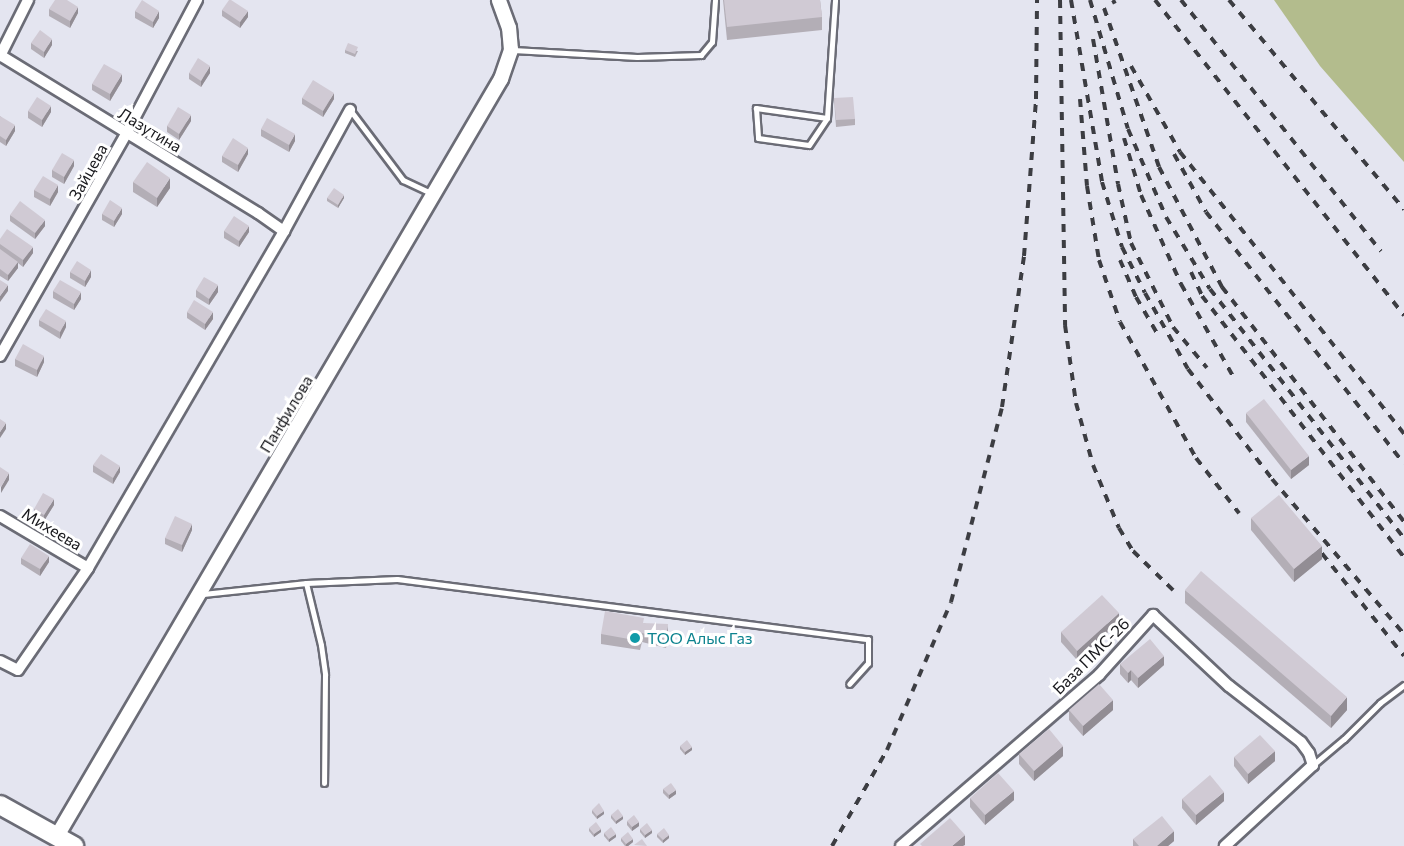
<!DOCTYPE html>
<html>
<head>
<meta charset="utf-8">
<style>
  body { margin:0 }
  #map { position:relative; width:1404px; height:846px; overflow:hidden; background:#e4e5f0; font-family:Commissioner,sans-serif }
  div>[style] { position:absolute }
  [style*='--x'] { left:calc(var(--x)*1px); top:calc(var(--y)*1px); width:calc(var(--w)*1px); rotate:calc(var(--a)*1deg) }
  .green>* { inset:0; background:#b3bc8d }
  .roads { filter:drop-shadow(2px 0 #6b6c76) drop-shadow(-2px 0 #6b6c76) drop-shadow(0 2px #6b6c76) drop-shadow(0 -2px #6b6c76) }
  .service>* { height:5px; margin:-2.5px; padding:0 2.5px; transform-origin:2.5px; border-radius:2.5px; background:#fff }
  .minor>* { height:10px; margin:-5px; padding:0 5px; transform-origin:5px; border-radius:5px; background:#fff }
  .tertiary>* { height:14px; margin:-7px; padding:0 7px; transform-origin:7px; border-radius:7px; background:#fff }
  .trunk>* { height:18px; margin:-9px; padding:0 9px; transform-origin:9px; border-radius:9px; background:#fff }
  .rail>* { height:4px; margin-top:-2px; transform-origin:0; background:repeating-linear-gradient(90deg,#3c3d42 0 8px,transparent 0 16px) }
  .wall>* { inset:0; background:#b3aeb6 }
  .shaded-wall>* { inset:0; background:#928d94 }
  .building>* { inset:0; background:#d0cad4 }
  .dots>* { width:16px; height:16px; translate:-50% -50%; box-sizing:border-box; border:3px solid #fff; border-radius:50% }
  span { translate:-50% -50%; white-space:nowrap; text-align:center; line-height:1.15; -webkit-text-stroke:6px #fff; paint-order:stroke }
  .street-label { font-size:16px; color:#18181c }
  .culture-label { font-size:16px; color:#0d838f }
  .left { translate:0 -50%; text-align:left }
</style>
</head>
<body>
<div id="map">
  <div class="green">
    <div style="clip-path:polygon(1274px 0,1404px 0,1404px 162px,1320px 66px)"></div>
  </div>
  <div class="roads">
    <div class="service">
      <div style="--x:513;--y:50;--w:124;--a:3.2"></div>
      <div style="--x:637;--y:57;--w:64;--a:-1.8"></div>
      <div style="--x:701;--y:55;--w:17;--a:-50"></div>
      <div style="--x:712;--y:42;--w:42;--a:-85.9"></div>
      <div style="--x:350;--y:110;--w:88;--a:52.9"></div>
      <div style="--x:403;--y:180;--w:33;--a:25"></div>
      <div style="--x:827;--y:118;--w:72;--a:-172"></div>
      <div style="--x:756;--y:108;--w:30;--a:86"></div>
      <div style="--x:758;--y:138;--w:51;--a:7.8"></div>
      <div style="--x:809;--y:145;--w:32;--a:-56"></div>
      <div style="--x:827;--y:118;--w:118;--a:-86.1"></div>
      <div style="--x:306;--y:583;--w:64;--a:76.4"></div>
      <div style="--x:321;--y:645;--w:30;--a:82"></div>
      <div style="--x:325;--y:675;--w:108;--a:90.5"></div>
      <div style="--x:203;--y:594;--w:104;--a:-6.1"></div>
      <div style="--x:306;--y:583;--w:91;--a:-2.5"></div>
      <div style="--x:397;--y:579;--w:475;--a:7.3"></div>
      <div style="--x:868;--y:639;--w:24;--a:90"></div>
      <div style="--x:868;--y:663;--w:28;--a:132"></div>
      <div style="--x:1314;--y:764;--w:39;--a:-40"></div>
      <div style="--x:1344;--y:739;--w:51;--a:-45"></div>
      <div style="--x:1380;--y:703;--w:30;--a:-37"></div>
    </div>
    <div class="minor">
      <div style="--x:0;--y:55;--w:303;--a:31.5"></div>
      <div style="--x:258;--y:213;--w:32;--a:35"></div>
      <div style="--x:0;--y:56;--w:63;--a:-63.4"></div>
      <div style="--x:0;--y:356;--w:255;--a:-60.4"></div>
      <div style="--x:126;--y:134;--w:152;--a:-62.1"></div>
      <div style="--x:0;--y:516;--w:102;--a:30.6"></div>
      <div style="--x:0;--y:661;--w:20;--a:27"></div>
      <div style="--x:18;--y:670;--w:124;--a:-55.5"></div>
      <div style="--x:88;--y:568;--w:390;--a:-59.8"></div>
      <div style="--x:284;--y:231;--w:138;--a:-61.4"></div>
      <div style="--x:901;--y:846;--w:262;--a:-40.8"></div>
      <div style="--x:1099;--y:675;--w:81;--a:-48"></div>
      <div style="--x:1153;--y:615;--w:104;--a:43.1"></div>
      <div style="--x:1229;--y:686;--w:91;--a:37.9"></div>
      <div style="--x:1301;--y:742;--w:14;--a:54"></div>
      <div style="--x:1309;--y:753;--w:13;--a:72"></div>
      <div style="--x:1313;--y:765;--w:120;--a:137.4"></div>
    </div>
    <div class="tertiary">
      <div style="--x:57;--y:836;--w:878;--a:-59.61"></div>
      <div style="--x:501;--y:79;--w:31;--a:-71"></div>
      <div style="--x:511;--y:50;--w:22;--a:-95"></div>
      <div style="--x:509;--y:28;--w:30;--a:-110"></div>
    </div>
    <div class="trunk">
      <div style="--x:0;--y:805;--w:85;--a:29"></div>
    </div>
  </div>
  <div class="rail">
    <div style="--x:1060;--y:0;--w:325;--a:89.1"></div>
    <div style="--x:1065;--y:325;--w:79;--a:82"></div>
    <div style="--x:1076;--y:403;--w:64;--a:74.7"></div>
    <div style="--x:1093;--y:465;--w:68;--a:67.6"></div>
    <div style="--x:1119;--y:528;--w:27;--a:59"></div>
    <div style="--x:1133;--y:551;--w:56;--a:44.3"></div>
    <div style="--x:1071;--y:0;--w:185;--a:80.3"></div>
    <div style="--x:1102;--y:182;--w:68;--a:72.9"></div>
    <div style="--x:1122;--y:247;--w:51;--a:63.4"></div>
    <div style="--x:1145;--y:293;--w:87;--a:60.5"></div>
    <div style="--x:1188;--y:369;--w:138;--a:52.6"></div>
    <div style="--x:1272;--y:479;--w:204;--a:49.6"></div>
    <div style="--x:1090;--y:0;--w:134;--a:73.6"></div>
    <div style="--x:1128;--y:129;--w:96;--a:66.6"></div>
    <div style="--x:1166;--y:217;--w:84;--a:58.6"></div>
    <div style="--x:1210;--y:289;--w:316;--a:52.1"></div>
    <div style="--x:1113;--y:0;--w:4;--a:63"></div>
    <div style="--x:1155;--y:0;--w:402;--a:51.7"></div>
    <div style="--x:1181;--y:0;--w:321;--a:51.5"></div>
    <div style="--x:1229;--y:0;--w:273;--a:50.1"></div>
    <div style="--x:1104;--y:8;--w:168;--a:70.9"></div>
    <div style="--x:1159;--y:167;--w:136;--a:62.3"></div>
    <div style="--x:1222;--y:287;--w:297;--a:52.2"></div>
    <div style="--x:1093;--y:39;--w:147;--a:80.2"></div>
    <div style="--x:1118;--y:184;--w:60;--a:77.6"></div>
    <div style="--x:1131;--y:243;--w:94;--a:63.4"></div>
    <div style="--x:1173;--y:327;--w:53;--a:50.3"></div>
    <div style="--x:1131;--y:66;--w:99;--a:60.3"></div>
    <div style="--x:1180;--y:152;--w:360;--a:51.5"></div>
    <div style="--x:1080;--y:99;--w:87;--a:85.4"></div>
    <div style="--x:1087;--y:186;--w:75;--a:80.8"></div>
    <div style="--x:1099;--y:260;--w:65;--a:71.3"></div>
    <div style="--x:1120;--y:322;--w:156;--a:60.8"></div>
    <div style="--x:1196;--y:458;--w:70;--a:52"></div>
    <div style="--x:1124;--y:138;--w:59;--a:73.4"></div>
    <div style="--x:1141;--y:195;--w:98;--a:65.8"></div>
    <div style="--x:1181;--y:284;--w:108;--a:60.6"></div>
    <div style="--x:1174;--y:154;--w:66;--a:61.1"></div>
    <div style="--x:1206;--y:212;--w:320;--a:51.8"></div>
    <div style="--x:1120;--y:260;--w:40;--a:66.6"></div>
    <div style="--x:1136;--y:297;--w:44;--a:59.9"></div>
    <div style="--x:1191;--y:272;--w:26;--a:65"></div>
    <div style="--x:1202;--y:296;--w:330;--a:52.3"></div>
    <div style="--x:1312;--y:541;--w:147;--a:51.3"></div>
    <div style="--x:832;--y:846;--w:111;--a:-60.2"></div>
    <div style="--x:887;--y:750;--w:161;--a:-66.6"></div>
    <div style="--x:951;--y:602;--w:202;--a:-75.3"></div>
    <div style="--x:1002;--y:407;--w:153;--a:-81.7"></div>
    <div style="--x:1024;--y:256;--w:157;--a:-85.6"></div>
    <div style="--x:1036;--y:99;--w:99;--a:-89.4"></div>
  </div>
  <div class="wall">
    <div style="clip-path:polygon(723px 0,820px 0,822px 17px,822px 30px,727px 40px)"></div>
    <div style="clip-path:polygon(49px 9px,78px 13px,70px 28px,49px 16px)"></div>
    <div style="clip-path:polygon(222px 10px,248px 17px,240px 28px,222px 16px)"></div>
    <div style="clip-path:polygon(135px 11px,159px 18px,153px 28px,135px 18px)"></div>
    <div style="clip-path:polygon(31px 43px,52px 45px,44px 58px,31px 49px)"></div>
    <div style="clip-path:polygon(345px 50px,358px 51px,355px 57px,345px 53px)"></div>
    <div style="clip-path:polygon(189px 73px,210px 73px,201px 87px,189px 79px)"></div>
    <div style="clip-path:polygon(122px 81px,110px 101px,92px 90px,92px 84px)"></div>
    <div style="clip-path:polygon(302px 98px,334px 99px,323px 117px,302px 104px)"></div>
    <div style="clip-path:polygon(834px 98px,855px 119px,855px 125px,836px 127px)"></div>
    <div style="clip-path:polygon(28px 111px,51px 112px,42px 127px,28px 118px)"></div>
    <div style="clip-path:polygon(0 116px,15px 131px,6px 146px,0 142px)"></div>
    <div style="clip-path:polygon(191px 121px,179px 140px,167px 132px,167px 126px)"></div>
    <div style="clip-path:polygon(261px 129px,295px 141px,289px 152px,261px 136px)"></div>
    <div style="clip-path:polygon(248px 154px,238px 172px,222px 162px,222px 156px)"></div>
    <div style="clip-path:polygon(74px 166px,64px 184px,52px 177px,52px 170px)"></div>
    <div style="clip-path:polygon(133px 182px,170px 188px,157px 207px,133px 192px)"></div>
    <div style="clip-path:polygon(34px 190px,58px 192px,50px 206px,34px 197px)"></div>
    <div style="clip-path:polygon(327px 198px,344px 198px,338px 208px,327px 201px)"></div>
    <div style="clip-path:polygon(102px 214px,122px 214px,114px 227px,102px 220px)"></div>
    <div style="clip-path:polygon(10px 215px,45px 226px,35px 239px,10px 221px)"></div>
    <div style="clip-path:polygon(224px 231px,249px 232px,239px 247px,224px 238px)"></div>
    <div style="clip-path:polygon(0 239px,33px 253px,23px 267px,18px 263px,18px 268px,8px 281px,0 276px)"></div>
    <div style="clip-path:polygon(70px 272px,91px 277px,85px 287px,70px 278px)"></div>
    <div style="clip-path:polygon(196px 290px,218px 292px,209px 305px,196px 297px)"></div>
    <div style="clip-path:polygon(53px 291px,81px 299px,74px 310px,53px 298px)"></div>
    <div style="clip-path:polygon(187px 312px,213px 319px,205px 330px,187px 318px)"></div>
    <div style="clip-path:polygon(39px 320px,66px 327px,60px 339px,39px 326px)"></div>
    <div style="clip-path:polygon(15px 359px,44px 362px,37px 377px,15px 366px)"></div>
    <div style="clip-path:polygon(1246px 413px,1309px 465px,1291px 479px,1246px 422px)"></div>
    <div style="clip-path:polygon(93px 465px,120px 472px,113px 484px,93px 472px)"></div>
    <div style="clip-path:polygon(54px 505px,44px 521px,34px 515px,34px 509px)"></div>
    <div style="clip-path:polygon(1251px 518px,1322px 559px,1294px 582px,1251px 530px)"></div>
    <div style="clip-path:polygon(192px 530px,182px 552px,165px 544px,165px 538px)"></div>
    <div style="clip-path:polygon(21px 558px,49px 562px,40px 576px,21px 564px)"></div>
    <div style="clip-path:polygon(1185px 590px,1347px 710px,1331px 728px,1185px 603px)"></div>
    <div style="clip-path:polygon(1119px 622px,1077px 660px,1061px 642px,1061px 632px)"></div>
    <div style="clip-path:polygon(644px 623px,668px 634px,666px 648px,642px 642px,640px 650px,601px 644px,601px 634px)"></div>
    <div style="clip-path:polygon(1120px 664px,1164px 665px,1138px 688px,1131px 680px,1128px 683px,1120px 674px)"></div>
    <div style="clip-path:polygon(1069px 710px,1113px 710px,1083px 736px,1069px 720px)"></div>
    <div style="clip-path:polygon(680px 746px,692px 750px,685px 755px,680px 749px)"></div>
    <div style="clip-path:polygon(1019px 754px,1063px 756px,1034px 781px,1019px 764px)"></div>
    <div style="clip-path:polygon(1234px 757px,1275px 761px,1248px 784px,1234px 766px)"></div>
    <div style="clip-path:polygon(663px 789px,676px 794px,669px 799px,663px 793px)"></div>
    <div style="clip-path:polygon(970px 798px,1014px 800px,985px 825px,970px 807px)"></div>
    <div style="clip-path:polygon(1182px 799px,1224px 801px,1196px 825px,1182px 808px)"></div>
    <div style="clip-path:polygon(592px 810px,604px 814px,597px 819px,592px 813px)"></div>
    <div style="clip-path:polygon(611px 815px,623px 819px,616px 824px,611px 818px)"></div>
    <div style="clip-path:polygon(627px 821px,639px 826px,632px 831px,627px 825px)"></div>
    <div style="clip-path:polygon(589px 828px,601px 832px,594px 837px,589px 831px)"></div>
    <div style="clip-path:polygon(640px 829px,652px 833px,645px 838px,640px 832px)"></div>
    <div style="clip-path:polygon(604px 833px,616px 837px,609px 842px,604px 836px)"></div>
    <div style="clip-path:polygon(657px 834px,669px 838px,663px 843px,657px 837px)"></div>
    <div style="clip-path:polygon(621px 838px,633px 842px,628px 846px,625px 846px,621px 841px)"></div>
    <div style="clip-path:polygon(1133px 839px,1174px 841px,1168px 846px,1133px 846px)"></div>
  </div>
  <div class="shaded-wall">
    <div style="clip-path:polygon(78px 7px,78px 13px,70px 28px,70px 21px)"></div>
    <div style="clip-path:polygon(159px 11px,159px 18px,153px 28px,153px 22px)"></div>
    <div style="clip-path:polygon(248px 11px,248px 17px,240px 28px,240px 22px)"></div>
    <div style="clip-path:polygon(52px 39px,52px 45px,44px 58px,44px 52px)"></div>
    <div style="clip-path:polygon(210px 66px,210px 73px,201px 87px,201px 81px)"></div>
    <div style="clip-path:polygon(122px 74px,122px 81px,110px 101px,110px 94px)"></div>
    <div style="clip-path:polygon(334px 93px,334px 99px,323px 117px,323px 111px)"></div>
    <div style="clip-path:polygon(51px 106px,51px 112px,42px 127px,42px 120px)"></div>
    <div style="clip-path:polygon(191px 115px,191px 121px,179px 140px,179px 134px)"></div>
    <div style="clip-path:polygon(15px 125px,15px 131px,6px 146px,6px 140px)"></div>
    <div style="clip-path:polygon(295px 134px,295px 141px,289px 152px,289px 145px)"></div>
    <div style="clip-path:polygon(248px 148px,248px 154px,238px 172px,238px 165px)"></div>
    <div style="clip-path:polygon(74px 160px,74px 166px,64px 184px,64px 177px)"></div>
    <div style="clip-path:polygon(170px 178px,170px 188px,157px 207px,157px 198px)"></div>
    <div style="clip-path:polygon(58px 185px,58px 192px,50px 206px,50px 199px)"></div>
    <div style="clip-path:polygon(344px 195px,344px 198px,338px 208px,338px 205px)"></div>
    <div style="clip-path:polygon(122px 208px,122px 214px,114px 227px,114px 221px)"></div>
    <div style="clip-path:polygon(45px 220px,45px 226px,35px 239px,35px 233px)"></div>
    <div style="clip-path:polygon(249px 226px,249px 232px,239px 247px,239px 241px)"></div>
    <div style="clip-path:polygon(33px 247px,33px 253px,23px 267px,23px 260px)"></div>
    <div style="clip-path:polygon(18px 262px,18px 268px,8px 281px,8px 275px)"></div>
    <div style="clip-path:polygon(91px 270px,91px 277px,85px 287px,85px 281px)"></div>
    <div style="clip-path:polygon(8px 285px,8px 291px,0 302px,0 296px)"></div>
    <div style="clip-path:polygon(218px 285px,218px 292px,209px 305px,209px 299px)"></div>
    <div style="clip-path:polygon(81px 292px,81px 299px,74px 310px,74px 304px)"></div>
    <div style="clip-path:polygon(213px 312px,213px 319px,205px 330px,205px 324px)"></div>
    <div style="clip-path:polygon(66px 321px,66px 327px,60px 339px,60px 332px)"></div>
    <div style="clip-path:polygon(44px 356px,44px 362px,37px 377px,37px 370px)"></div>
    <div style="clip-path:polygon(6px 423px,6px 429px,0 438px,0 432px)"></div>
    <div style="clip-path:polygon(1309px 456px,1309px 465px,1291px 479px,1291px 470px)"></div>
    <div style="clip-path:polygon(120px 466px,120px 472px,113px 484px,113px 478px)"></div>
    <div style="clip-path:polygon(9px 473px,9px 480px,1px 493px,1px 487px)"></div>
    <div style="clip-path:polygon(54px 499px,54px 505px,44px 521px,44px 515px)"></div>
    <div style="clip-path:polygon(192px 524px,192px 530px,182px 552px,182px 545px)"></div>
    <div style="clip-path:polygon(1322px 546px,1322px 559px,1294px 582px,1294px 569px)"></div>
    <div style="clip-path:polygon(49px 556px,49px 562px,40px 576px,40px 569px)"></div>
    <div style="clip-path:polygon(1119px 613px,1119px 622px,1077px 660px,1077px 651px)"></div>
    <div style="clip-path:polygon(668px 624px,668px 634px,666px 648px,666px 639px)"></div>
    <div style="clip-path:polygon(1164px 656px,1164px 665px,1138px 688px,1138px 678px)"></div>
    <div style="clip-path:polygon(1131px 670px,1131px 680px,1128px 683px,1128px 673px)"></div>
    <div style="clip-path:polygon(1347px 697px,1347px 710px,1331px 728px,1331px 716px)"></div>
    <div style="clip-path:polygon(1113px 700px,1113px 710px,1083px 736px,1083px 726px)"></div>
    <div style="clip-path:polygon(1063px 746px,1063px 756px,1034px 781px,1034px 771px)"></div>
    <div style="clip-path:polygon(692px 747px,692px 750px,685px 755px,685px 752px)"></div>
    <div style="clip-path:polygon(1275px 751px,1275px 761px,1248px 784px,1248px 774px)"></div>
    <div style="clip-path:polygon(676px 790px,676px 794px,669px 799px,669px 795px)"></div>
    <div style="clip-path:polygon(1014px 791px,1014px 800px,985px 825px,985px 815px)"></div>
    <div style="clip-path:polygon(1224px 792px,1224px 801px,1196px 825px,1196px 815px)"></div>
    <div style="clip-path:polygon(604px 811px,604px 814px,597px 819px,597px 816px)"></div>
    <div style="clip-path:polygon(623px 816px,623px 819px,616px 824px,616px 821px)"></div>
    <div style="clip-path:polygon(639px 822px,639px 826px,632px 831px,632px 827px)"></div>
    <div style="clip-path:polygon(601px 829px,601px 832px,594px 837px,594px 834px)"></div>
    <div style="clip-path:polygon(652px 830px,652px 833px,645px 838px,645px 835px)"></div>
    <div style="clip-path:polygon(1174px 831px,1174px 841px,1168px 846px,1157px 846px)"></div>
    <div style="clip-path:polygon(616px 834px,616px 837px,609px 842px,609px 839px)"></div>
    <div style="clip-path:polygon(669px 835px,669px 838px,663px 843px,663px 840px)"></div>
    <div style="clip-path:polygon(965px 835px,965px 845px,963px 846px,952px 846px)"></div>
    <div style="clip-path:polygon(633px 839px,633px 842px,628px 846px,626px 846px,626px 844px)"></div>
  </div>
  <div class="building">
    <div style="clip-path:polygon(55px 0,67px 0,78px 7px,70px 21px,49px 9px)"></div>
    <div style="clip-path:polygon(142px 0,159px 11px,153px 22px,135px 11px)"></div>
    <div style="clip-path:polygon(229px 0,231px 0,248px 11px,240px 22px,222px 10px)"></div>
    <div style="clip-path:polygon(724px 0,820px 0,822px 17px,727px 27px)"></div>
    <div style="clip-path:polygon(40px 30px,52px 39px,44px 52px,31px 43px)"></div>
    <div style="clip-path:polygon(348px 43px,358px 47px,355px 54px,345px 50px)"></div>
    <div style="clip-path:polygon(198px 58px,210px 66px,201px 81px,189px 73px)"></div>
    <div style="clip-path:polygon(104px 64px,122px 74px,110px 94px,92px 84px)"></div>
    <div style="clip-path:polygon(313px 80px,334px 93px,323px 111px,302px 98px)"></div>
    <div style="clip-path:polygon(37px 97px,51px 106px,42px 120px,28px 111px)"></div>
    <div style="clip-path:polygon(853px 97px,855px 119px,836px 120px,834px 98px)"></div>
    <div style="clip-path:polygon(178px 107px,191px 115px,179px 134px,167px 126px)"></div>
    <div style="clip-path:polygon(0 116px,15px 125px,6px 140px,0 136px)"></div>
    <div style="clip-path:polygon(267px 118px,295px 134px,289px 145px,261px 129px)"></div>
    <div style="clip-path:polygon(233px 138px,248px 148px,238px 165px,222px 156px)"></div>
    <div style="clip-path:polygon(62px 153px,74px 160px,64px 177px,52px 170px)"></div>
    <div style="clip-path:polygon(147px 162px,170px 178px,157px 198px,133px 182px)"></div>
    <div style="clip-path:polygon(43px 176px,58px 185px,50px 199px,34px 190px)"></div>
    <div style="clip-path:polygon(334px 188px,344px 195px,338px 205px,327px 198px)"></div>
    <div style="clip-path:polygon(110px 200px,122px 208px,114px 221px,102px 214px)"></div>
    <div style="clip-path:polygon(20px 201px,45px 220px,35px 233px,10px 215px)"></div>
    <div style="clip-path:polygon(234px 216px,249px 226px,239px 241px,224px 231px)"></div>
    <div style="clip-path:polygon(7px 229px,33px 247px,23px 260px,0 244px,0 239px)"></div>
    <div style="clip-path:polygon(0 249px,18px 262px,8px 275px,0 269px)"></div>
    <div style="clip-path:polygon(77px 261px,91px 270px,85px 281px,70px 272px)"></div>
    <div style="clip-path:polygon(204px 277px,218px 285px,209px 299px,196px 290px)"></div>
    <div style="clip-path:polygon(0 280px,8px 285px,0 296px)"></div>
    <div style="clip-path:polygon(60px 280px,81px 292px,74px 304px,53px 291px)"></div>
    <div style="clip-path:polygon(194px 300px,213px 312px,205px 324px,187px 312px)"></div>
    <div style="clip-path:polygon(46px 309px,66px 321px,60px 332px,39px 320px)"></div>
    <div style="clip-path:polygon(23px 344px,44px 356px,37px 370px,15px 359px)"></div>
    <div style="clip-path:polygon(1264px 399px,1309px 456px,1291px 470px,1246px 413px)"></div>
    <div style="clip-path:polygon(0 419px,6px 423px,0 432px)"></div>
    <div style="clip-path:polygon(101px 454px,120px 466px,113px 478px,93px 465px)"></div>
    <div style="clip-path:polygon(0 467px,9px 473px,1px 487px,0 486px)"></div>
    <div style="clip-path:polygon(43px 493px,54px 499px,44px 515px,34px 509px)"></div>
    <div style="clip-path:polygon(1279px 495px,1322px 546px,1294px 569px,1251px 518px)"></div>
    <div style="clip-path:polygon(175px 516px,192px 524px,182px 545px,165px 538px)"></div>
    <div style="clip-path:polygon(30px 544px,49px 556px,40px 569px,21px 558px)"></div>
    <div style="clip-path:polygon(1201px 571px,1347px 697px,1331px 716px,1185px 590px)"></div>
    <div style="clip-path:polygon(1102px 595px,1119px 613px,1077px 651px,1061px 632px)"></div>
    <div style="clip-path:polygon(605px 611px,644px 618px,643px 623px,668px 624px,666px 639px,642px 633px,640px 641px,601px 634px)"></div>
    <div style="clip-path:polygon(1150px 639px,1164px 656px,1138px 678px,1131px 670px,1128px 673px,1120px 664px)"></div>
    <div style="clip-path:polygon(1099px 684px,1113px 700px,1083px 726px,1069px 710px)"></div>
    <div style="clip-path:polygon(1049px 729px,1063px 746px,1034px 771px,1019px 754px)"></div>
    <div style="clip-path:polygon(1260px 735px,1275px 751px,1248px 774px,1234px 757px)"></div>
    <div style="clip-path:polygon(687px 740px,692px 747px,685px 752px,680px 746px)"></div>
    <div style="clip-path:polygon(998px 773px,1014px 791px,985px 815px,970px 798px)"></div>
    <div style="clip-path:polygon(1210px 775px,1224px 792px,1196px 815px,1182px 799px)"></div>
    <div style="clip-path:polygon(671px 783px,676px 790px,669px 795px,663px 789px)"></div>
    <div style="clip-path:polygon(599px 803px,604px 811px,597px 816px,592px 810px)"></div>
    <div style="clip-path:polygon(618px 809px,623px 816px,616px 821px,611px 815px)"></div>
    <div style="clip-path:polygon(634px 815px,639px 822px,632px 827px,627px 821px)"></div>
    <div style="clip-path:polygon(1162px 816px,1174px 831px,1157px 846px,1139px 846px,1133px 839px)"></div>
    <div style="clip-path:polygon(950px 818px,965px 835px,952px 846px,922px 846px,920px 844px)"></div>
    <div style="clip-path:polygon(596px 822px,601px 829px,594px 834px,589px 828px)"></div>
    <div style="clip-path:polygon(647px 823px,652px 830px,645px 835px,640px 829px)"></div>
    <div style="clip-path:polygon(611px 827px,616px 834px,609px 839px,604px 833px)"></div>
    <div style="clip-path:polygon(664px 828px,669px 835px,663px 840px,657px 834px)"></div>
    <div style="clip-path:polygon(628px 832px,633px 839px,626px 844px,621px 838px)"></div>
    <div style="clip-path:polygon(642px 839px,647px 846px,634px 845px)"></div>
  </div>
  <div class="dots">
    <div style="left:635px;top:638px;background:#0f9aa8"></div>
  </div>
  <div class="street-label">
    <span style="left:150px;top:130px;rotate:31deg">Лазутина</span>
    <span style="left:88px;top:172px;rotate:-61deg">Зайцева</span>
    <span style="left:286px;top:414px;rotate:-59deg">Панфилова</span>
    <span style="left:52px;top:529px;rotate:31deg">Михеева</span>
    <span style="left:1091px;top:656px;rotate:-45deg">База ПМС-26</span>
  </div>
  <div class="culture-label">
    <span class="left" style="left:647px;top:638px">ТОО Алыс Газ</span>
  </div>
</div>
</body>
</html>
